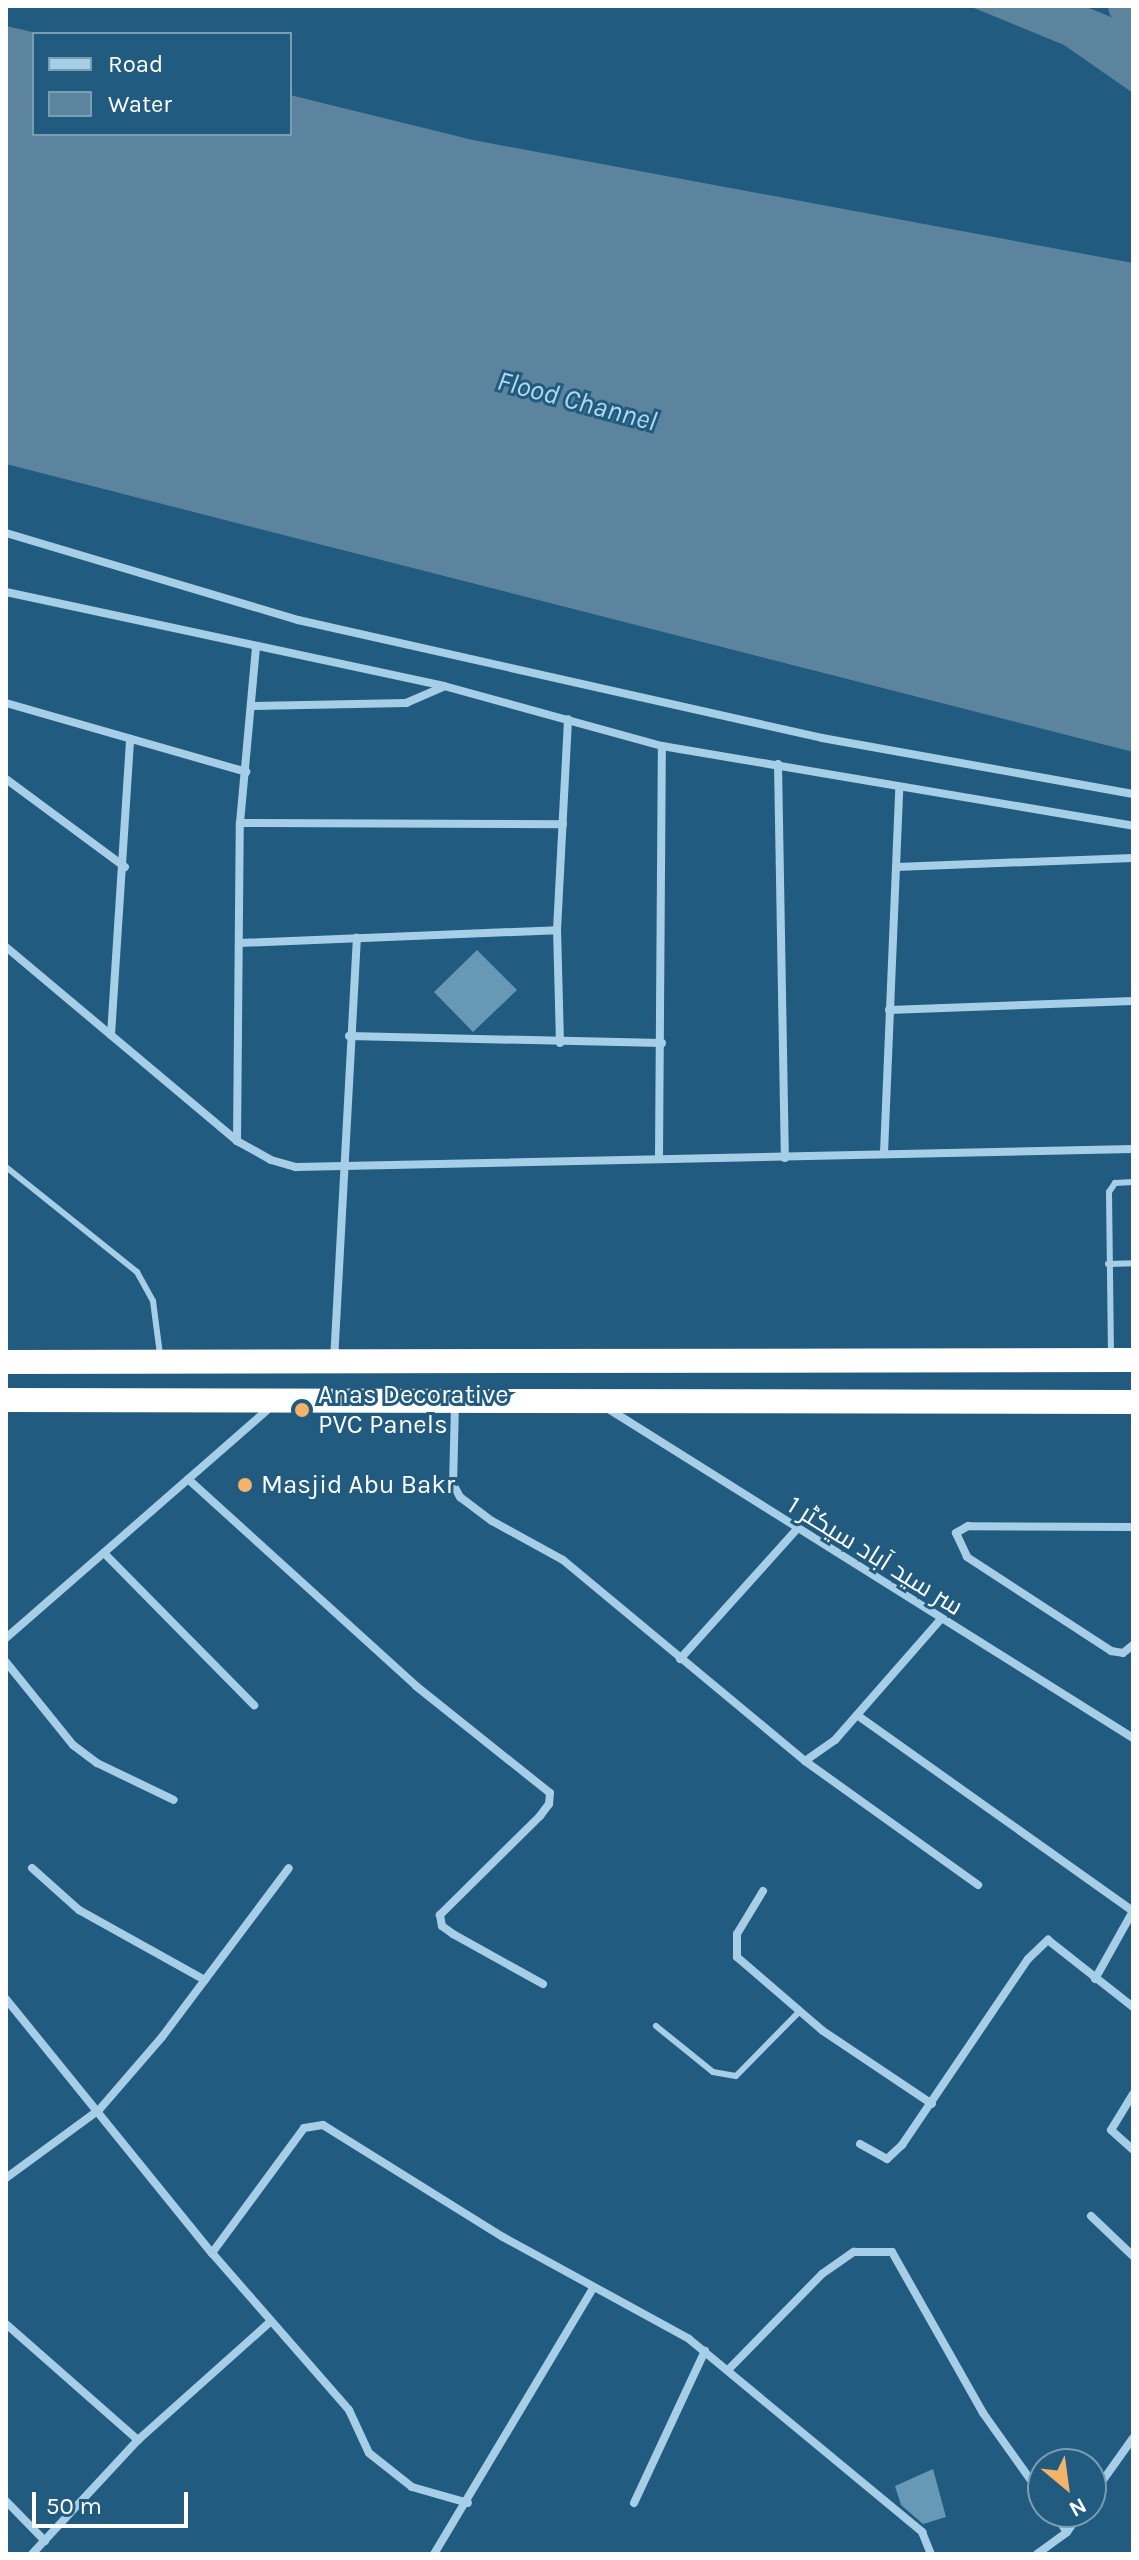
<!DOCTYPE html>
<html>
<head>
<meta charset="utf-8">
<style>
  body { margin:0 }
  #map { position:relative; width:1139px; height:2560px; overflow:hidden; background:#215b7f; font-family:Karla,Cairo,sans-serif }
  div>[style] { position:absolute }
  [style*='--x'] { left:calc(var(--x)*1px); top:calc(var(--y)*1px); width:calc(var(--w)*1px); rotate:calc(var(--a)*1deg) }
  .water>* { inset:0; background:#5c849f }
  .river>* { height:38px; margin:-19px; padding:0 19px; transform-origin:19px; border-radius:19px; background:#5c849f }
  .building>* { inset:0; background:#6798b6 }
  .lane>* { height:6px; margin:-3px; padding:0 3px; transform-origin:3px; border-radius:3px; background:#a6cfe7 }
  .street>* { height:8px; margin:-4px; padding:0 4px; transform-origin:4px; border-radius:4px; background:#a6cfe7 }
  .highway>* { height:24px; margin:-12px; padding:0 12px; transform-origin:12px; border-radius:12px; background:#fff }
  .dots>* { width:22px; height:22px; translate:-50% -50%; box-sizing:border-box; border:4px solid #215b7f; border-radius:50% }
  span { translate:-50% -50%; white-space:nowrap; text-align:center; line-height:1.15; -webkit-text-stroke:6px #215b7f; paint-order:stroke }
  .poi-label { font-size:26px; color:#fff }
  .left { translate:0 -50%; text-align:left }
  .street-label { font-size:26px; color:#fff }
  .water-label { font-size:28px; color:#b2d8ef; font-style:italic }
  .frame { position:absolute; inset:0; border:8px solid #fff; pointer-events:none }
  .legend { position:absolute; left:32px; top:32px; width:260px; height:104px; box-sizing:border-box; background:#215b7f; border:2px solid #7a9db2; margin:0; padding:10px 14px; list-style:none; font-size:24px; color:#fff }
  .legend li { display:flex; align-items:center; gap:16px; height:40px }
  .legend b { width:40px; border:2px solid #7a9db2 }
  .north { position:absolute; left:1027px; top:2448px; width:80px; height:80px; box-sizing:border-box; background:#215b7f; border:2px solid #7a9db2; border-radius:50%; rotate:151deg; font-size:22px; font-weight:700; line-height:32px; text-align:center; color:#fff }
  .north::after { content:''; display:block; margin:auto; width:28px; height:36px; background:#f3b368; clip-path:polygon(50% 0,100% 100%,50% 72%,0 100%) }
  .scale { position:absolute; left:32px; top:2492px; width:156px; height:36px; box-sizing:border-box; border:4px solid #fff; border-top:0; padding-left:10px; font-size:24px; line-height:28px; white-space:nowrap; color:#fff; -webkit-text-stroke:6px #215b7f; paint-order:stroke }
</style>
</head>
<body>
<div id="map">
  <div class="water">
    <div style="clip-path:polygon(969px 6px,1084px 6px,1133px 26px,1133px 93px,1064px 45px)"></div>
    <div style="clip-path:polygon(6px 26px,41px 34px,34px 34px,34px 134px,290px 134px,290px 95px,473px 140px,1133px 263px,1133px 752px,6px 464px)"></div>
  </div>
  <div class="river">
    <div style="--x:1127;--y:6;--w:6;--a:18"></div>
  </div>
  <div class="building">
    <div style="clip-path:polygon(477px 950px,517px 990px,473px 1032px,434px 992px)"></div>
    <div style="clip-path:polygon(933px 2469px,946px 2517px,923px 2524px,901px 2505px,895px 2486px)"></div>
  </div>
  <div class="lane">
    <div style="--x:6;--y:1167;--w:168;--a:38.7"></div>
    <div style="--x:137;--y:1272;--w:33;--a:61"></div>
    <div style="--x:153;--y:1301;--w:53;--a:82.5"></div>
    <div style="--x:1108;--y:1264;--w:25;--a:-2"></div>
    <div style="--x:1111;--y:1356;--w:164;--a:-90.7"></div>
    <div style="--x:1109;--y:1192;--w:11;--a:-56"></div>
    <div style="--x:1115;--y:1183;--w:18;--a:-3"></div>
    <div style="--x:656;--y:2026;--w:73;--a:38.9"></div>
    <div style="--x:713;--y:2072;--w:23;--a:10"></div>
    <div style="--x:736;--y:2076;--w:90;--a:-45.5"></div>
  </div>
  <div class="street">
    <div style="--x:6;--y:533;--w:305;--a:16.6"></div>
    <div style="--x:298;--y:620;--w:537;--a:12.69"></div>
    <div style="--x:822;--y:738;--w:316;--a:10.2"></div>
    <div style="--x:6;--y:592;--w:448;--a:12.1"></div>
    <div style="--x:444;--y:686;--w:226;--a:15.4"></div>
    <div style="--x:662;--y:746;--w:478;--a:9.6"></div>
    <div style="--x:6;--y:703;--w:250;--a:16"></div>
    <div style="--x:254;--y:706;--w:152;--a:-1.1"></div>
    <div style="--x:406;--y:703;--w:40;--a:-23.4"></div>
    <div style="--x:778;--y:764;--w:394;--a:89"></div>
    <div style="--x:6;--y:779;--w:148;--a:36.5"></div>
    <div style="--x:240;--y:823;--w:323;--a:0.2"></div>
    <div style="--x:896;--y:867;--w:237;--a:-2.2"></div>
    <div style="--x:239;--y:943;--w:318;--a:-2.3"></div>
    <div style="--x:6;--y:947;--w:302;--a:40"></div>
    <div style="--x:237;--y:1141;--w:39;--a:29"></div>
    <div style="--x:271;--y:1160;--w:26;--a:16"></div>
    <div style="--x:296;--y:1167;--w:837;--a:-1.23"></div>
    <div style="--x:889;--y:1010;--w:244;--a:-2.1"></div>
    <div style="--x:111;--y:1035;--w:297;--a:-86.3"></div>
    <div style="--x:349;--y:1036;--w:313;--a:1.3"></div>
    <div style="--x:560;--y:1043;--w:113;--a:-91.5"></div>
    <div style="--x:557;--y:930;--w:211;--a:-87"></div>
    <div style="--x:237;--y:1141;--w:318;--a:-89.5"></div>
    <div style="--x:240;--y:823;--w:177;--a:-84.8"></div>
    <div style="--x:884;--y:1153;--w:364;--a:-87.6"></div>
    <div style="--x:659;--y:1157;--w:411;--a:-89.6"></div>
    <div style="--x:334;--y:1361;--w:424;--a:-86.9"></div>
    <div style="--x:455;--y:1404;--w:80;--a:91.4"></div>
    <div style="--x:453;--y:1484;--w:15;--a:62"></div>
    <div style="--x:460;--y:1497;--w:40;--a:37"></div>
    <div style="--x:492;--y:1521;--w:81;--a:28.8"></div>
    <div style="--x:563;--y:1560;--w:315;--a:39.7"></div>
    <div style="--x:805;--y:1761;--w:37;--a:-35"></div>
    <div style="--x:835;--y:1740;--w:159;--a:-48.8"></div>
    <div style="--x:607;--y:1408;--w:621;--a:32.1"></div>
    <div style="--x:188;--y:1479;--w:308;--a:42.2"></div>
    <div style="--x:416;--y:1686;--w:171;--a:38.6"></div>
    <div style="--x:550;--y:1793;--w:11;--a:95"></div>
    <div style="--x:549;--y:1804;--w:15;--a:127"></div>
    <div style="--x:540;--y:1816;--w:141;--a:135.3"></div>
    <div style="--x:440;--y:1915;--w:11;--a:80"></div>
    <div style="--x:442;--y:1926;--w:14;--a:36"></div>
    <div style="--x:453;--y:1934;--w:103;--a:29.1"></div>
    <div style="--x:1133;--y:1527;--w:165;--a:-179.7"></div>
    <div style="--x:968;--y:1526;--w:14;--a:150"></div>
    <div style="--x:956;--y:1533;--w:26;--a:65"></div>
    <div style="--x:967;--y:1557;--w:172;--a:33.1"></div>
    <div style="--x:1111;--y:1651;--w:12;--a:9"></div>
    <div style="--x:1123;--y:1653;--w:13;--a:-39"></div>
    <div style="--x:104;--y:1553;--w:214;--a:45.4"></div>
    <div style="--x:6;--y:1638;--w:352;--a:-41.1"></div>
    <div style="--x:680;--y:1659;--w:173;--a:-48"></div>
    <div style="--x:6;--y:1662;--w:107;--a:51.1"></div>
    <div style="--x:73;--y:1745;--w:30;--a:37"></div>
    <div style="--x:97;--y:1763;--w:85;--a:25.7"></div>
    <div style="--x:857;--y:1715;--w:339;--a:35.4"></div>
    <div style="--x:805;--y:1761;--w:213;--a:35.6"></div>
    <div style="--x:32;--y:1868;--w:63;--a:41.8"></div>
    <div style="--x:79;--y:1910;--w:144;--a:29.1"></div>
    <div style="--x:763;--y:1891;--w:50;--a:121.2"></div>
    <div style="--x:737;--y:1934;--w:23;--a:90"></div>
    <div style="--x:737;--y:1957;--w:113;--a:40.7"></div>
    <div style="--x:823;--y:2031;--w:131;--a:33.8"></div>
    <div style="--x:1095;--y:1979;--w:78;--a:-60.8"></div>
    <div style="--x:6;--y:1999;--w:327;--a:51"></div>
    <div style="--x:212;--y:2253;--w:208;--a:48.9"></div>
    <div style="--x:349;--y:2410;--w:47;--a:65.1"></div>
    <div style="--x:369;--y:2453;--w:55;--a:38.3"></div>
    <div style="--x:412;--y:2487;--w:58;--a:15.9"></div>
    <div style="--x:1133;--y:2094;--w:42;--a:121.4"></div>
    <div style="--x:1111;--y:2130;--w:30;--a:42"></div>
    <div style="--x:860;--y:2144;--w:31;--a:29"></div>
    <div style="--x:887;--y:2159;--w:21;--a:-43"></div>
    <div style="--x:902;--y:2145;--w:225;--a:-55.9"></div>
    <div style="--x:1028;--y:1959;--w:28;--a:-44"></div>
    <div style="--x:1048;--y:1940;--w:108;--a:38.2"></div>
    <div style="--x:6;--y:2178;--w:115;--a:-36.2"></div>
    <div style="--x:99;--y:2110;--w:96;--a:-49.2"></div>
    <div style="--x:162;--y:2037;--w:211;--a:-53.1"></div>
    <div style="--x:1091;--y:2216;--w:58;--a:43.6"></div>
    <div style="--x:212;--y:2253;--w:155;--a:-53.6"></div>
    <div style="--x:304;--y:2128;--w:19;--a:-9"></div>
    <div style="--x:323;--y:2125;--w:212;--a:31.9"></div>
    <div style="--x:503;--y:2237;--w:212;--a:28.7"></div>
    <div style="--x:689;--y:2339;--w:303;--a:39.6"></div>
    <div style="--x:922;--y:2532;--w:24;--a:68"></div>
    <div style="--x:6;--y:2324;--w:176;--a:41.3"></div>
    <div style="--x:729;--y:2369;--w:133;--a:-45.6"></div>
    <div style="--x:822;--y:2274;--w:39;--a:-35"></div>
    <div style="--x:854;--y:2252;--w:38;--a:0"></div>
    <div style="--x:892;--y:2252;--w:185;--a:60.5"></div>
    <div style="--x:983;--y:2413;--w:103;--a:54.5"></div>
    <div style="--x:1091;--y:2497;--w:72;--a:-54.6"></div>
    <div style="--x:6;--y:2501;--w:56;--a:45.7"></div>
    <div style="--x:634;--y:2503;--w:168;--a:-65"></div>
    <div style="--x:1053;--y:2512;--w:24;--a:55"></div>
    <div style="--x:32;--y:2554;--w:156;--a:-47.1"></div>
    <div style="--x:138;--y:2440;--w:177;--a:-41.8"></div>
    <div style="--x:434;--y:2554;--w:310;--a:-59.1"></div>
    <div style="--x:1037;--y:2554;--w:37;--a:-36"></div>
    <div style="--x:1067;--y:2532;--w:24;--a:-55"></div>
  </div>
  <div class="highway">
    <div style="--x:6;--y:1362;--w:1127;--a:-0.1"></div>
    <div style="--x:6;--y:1400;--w:1127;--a:0.1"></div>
  </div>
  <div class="dots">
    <div style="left:302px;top:1410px;background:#f3b368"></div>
    <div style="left:245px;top:1485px;background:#f3b368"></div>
  </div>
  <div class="poi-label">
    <span class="left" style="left:318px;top:1410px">Anas Decorative<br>PVC Panels</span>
    <span class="left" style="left:261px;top:1485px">Masjid Abu Bakr</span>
  </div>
  <div class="street-label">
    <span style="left:875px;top:1556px;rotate:32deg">سر سید آباد سیکٹر 1</span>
  </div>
  <div class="water-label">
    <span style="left:577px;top:401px;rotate:15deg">Flood Channel</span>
  </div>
  <div class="frame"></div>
  <ul class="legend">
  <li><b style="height:10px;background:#a6cfe7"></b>Road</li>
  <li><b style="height:22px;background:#5c849f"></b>Water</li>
  </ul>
  <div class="north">N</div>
  <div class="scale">50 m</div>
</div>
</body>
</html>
